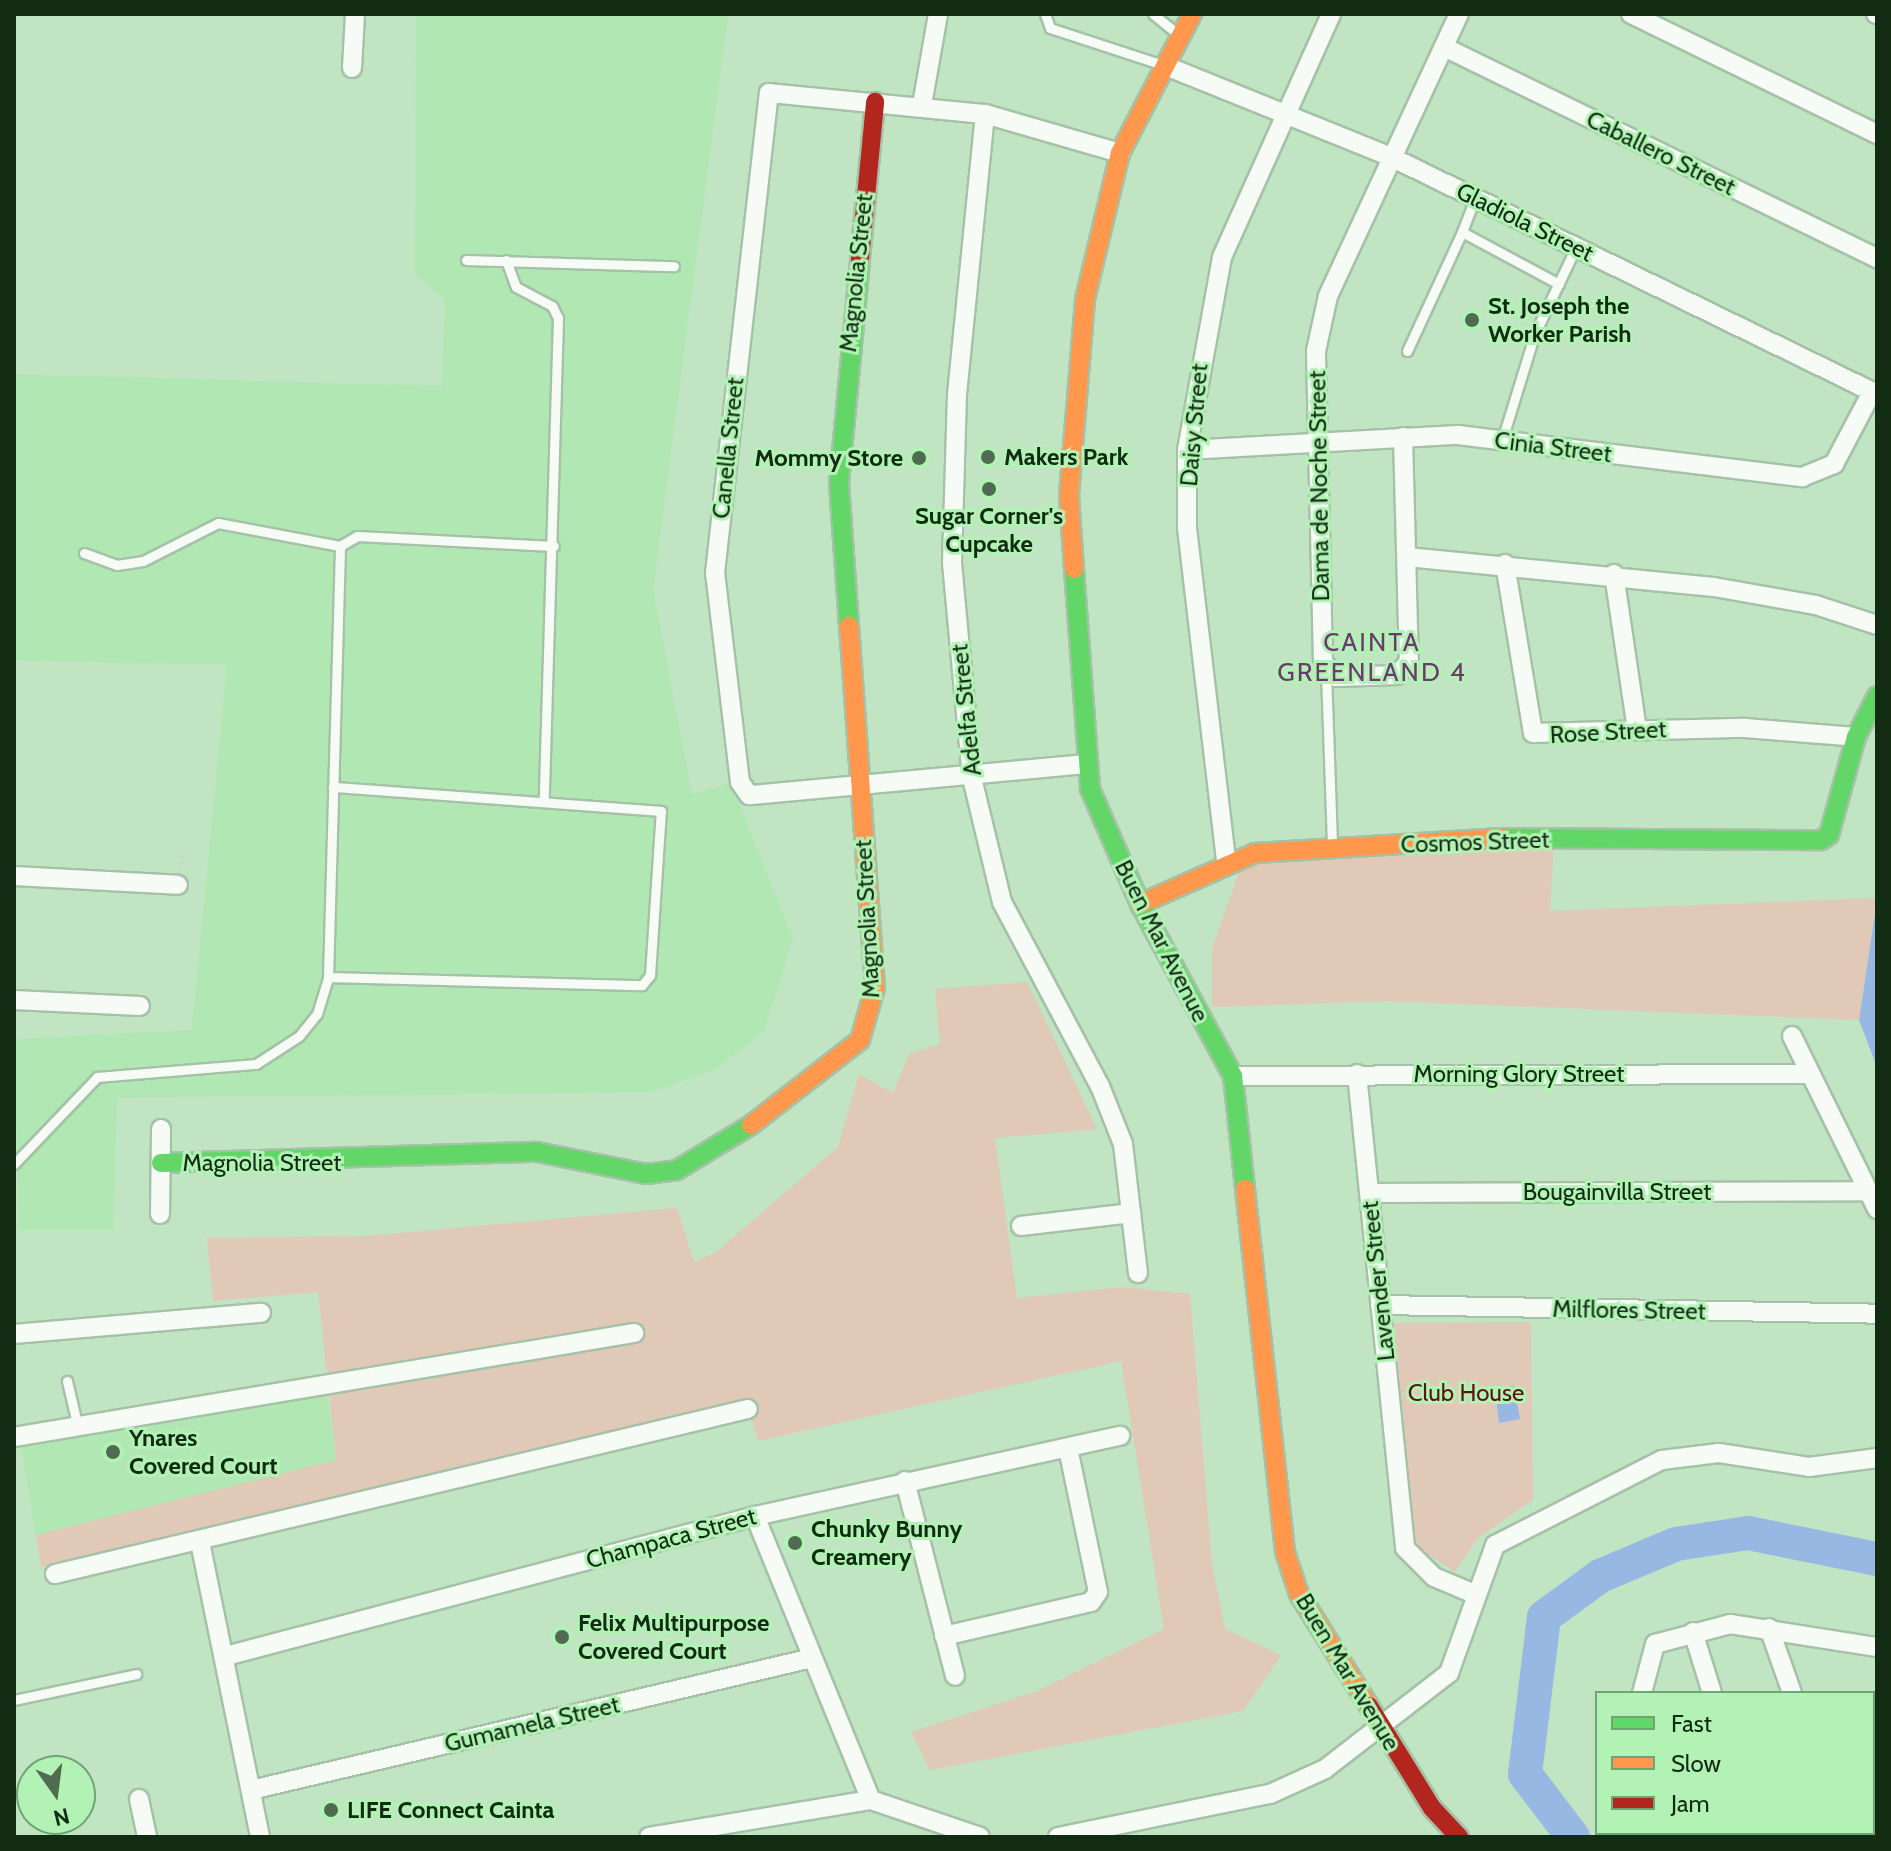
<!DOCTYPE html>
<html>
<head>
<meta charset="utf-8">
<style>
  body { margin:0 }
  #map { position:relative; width:1891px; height:1851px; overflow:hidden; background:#c1e4c2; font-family:Cabin,sans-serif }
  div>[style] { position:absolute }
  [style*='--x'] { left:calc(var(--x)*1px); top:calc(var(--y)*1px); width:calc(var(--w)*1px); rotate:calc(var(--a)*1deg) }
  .built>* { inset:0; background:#b0e7b2 }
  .green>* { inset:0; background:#e0cab7 }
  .water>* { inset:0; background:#97b8e3 }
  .river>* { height:34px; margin:-17px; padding:0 17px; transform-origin:17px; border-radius:17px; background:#97b8e3 }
  .path>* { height:3px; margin-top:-1.5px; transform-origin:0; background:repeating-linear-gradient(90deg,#cad5ca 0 6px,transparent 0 10px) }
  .roads { filter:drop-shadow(2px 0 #a5c1a7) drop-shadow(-2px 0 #a5c1a7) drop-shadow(0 2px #a5c1a7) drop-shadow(0 -2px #a5c1a7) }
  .lane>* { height:9px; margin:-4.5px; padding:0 4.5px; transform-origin:4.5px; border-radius:4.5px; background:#f6fbf6 }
  .street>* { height:18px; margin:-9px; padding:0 9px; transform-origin:9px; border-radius:9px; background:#f6fbf6 }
  .fast>* { height:18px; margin:-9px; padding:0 9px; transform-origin:9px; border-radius:9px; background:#63d668 }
  .slow>* { height:18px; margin:-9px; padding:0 9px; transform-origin:9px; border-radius:9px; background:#ff974d }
  .jam>* { height:18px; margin:-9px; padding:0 9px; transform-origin:9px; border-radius:9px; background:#b3261e }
  .dots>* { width:22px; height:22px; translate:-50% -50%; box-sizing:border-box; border:4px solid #b2f3b5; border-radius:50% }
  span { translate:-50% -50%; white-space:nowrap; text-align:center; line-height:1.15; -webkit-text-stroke:6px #b2f3b5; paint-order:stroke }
  .street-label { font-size:24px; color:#122c14 }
  .poi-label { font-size:24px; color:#122c14; font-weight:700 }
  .left { translate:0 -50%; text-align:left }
  .right { translate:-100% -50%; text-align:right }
  .park-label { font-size:24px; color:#5c1313 }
  .neighbourhood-label { font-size:26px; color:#6c3b6e; letter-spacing:2px }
  .frame { position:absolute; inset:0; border:16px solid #122c14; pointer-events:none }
  .legend { position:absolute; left:1595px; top:1691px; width:280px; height:144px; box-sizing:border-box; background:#b2f3b5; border:2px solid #72a375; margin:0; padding:10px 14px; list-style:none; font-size:24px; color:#122c14 }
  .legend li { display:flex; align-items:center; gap:16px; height:40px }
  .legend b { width:40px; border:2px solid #72a375 }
  .north { position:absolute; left:16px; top:1755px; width:80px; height:80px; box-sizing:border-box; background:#b2f3b5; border:2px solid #72a375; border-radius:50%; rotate:166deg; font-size:22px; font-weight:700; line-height:32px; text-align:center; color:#122c14 }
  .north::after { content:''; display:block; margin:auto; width:28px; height:36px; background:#4f6c51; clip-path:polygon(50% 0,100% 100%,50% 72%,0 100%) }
</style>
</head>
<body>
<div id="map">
  <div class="built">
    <div style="clip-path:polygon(416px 14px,728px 14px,653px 590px,692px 794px,731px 783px,793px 938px,764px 1032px,714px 1070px,652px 1092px,117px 1098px,113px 1230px,19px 1230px,14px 1039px,192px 1030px,227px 665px,14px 660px,14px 374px,442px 386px,445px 300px,415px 274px)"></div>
    <div style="clip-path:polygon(327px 1395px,336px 1461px,36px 1535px,19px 1433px)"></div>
  </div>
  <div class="green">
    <div style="clip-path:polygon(1554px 845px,1550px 911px,1877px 898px,1859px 1020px,1386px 1001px,1212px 1007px,1212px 948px,1242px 863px)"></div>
    <div style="clip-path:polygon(1027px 982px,1097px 1129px,995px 1138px,1017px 1298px,1123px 1287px,1190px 1294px,1212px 1564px,1225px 1629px,1281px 1655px,1243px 1711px,930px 1770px,911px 1732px,1037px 1691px,1164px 1629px,1121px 1361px,758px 1441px,745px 1399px,41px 1567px,36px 1535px,336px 1460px,318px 1292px,213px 1301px,207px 1238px,367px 1236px,677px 1208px,694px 1262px,715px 1253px,838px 1147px,859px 1074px,893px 1093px,909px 1054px,940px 1044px,935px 989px)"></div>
    <div style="clip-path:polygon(1531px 1322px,1533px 1500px,1478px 1538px,1455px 1572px,1416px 1546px,1394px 1323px)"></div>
  </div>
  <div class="water">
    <div style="clip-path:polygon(1877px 900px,1877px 1067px,1859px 1020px)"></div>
    <div style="clip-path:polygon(1514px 1386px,1520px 1419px,1499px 1423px,1495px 1389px)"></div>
  </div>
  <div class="river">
    <div style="--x:1573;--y:1837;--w:79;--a:-127.3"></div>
    <div style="--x:1525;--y:1774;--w:158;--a:-83.1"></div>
    <div style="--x:1544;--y:1617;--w:69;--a:-36.2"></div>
    <div style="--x:1600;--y:1576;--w:82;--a:-22.8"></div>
    <div style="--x:1676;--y:1544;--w:73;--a:-8.7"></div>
    <div style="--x:1748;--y:1533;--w:132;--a:11.4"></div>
  </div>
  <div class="path">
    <div style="--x:181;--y:866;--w:11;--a:-80"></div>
  </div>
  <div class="roads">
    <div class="lane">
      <div style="--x:1045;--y:14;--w:15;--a:70"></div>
      <div style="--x:1050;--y:28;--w:119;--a:18.1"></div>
      <div style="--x:1153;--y:14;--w:35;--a:39"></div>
      <div style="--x:1475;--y:198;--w:36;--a:111"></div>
      <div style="--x:1462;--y:232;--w:110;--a:28.2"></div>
      <div style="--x:466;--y:260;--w:208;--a:1.7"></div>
      <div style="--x:506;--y:260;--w:29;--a:70"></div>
      <div style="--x:516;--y:287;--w:41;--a:27.8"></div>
      <div style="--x:552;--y:306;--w:13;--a:63"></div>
      <div style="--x:558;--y:318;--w:482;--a:91.7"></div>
      <div style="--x:1407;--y:351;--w:131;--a:-65.2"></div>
      <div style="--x:1502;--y:440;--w:112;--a:-72.9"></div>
      <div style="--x:1535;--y:333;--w:95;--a:-64.5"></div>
      <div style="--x:84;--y:553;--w:35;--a:20"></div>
      <div style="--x:117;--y:565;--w:26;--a:-9"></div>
      <div style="--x:143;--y:561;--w:84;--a:-26.9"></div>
      <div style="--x:218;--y:523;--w:124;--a:10.7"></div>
      <div style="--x:1326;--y:672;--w:173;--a:88"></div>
      <div style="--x:328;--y:977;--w:314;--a:1.5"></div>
      <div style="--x:642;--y:985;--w:13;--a:-51"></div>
      <div style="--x:650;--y:975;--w:164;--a:-86.2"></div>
      <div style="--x:661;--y:811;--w:329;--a:-175.8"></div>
      <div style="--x:14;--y:1164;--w:120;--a:-46.3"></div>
      <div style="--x:97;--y:1077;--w:160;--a:-4.7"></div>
      <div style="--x:256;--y:1064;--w:51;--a:-33.1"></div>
      <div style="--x:299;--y:1036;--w:28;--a:-51"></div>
      <div style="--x:317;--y:1014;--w:39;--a:-73"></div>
      <div style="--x:328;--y:977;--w:431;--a:-88.4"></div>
      <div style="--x:340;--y:546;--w:20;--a:-30"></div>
      <div style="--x:357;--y:536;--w:197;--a:2.9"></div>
      <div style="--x:67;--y:1381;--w:48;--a:76.8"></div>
      <div style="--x:14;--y:1700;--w:125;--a:-12"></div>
    </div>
    <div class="street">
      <div style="--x:1631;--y:14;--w:274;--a:26"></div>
      <div style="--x:1876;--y:14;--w:1;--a:0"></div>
      <div style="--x:1444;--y:47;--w:482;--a:26"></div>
      <div style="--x:1166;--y:66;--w:240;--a:22"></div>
      <div style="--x:1389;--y:156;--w:543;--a:26"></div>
      <div style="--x:352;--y:68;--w:54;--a:-86.8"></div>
      <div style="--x:922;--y:105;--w:92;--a:-80"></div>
      <div style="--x:985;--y:114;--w:281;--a:95.7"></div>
      <div style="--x:957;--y:394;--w:169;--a:91.7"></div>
      <div style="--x:952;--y:563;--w:216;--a:84.7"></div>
      <div style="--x:972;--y:778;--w:128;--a:76.4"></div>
      <div style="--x:1002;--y:902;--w:208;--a:62"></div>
      <div style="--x:1100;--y:1086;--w:62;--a:68.4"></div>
      <div style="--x:1123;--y:1144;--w:130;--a:83.4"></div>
      <div style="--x:1403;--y:437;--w:225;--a:88.5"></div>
      <div style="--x:1409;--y:662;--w:18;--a:133"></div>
      <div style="--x:1397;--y:675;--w:61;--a:178.1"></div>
      <div style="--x:1336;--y:677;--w:20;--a:-131"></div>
      <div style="--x:1323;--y:662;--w:311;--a:-91.3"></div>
      <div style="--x:1316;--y:351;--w:56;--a:-77.7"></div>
      <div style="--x:1328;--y:296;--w:311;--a:-65.1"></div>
      <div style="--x:1187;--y:450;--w:271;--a:-3.2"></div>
      <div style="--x:1458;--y:435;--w:347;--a:7"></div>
      <div style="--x:1802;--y:477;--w:35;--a:-22"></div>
      <div style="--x:1834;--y:464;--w:81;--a:-62.2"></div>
      <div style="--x:1407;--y:557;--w:308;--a:5.6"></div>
      <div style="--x:1714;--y:587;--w:104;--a:10"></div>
      <div style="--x:1816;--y:605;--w:64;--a:18.2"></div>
      <div style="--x:1505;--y:564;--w:171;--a:80.6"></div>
      <div style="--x:1533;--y:733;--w:212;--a:-1.4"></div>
      <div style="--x:1745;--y:728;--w:111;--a:4.6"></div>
      <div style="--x:1614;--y:574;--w:158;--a:81.6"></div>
      <div style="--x:1086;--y:764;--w:338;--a:174.7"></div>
      <div style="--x:749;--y:795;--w:16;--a:-125"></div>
      <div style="--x:740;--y:782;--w:210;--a:-96.8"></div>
      <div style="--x:715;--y:573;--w:483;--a:-83.6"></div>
      <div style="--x:769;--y:93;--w:217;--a:5.6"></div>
      <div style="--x:985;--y:114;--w:141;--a:16.1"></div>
      <div style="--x:1226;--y:860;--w:335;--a:-96.7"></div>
      <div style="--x:1187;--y:527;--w:77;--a:-90"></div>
      <div style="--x:1187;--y:450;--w:196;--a:-79.7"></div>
      <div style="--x:1222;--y:257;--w:266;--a:-65.8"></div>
      <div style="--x:14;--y:876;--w:164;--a:3.1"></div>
      <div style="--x:14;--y:1000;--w:126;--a:2.7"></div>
      <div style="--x:1792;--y:1036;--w:193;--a:63.8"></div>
      <div style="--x:1357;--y:1074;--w:476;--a:84.2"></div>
      <div style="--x:1405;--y:1548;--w:41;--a:45"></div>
      <div style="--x:1434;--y:1577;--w:41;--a:22.8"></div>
      <div style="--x:1233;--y:1076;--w:572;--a:-0.2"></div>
      <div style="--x:1370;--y:1193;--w:494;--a:-0.2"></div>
      <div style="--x:160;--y:1214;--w:85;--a:-89.3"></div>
      <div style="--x:1021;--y:1226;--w:111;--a:-6.7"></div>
      <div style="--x:1380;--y:1305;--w:497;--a:1"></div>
      <div style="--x:14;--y:1334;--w:248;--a:-4.9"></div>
      <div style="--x:14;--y:1437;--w:629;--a:-9.52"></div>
      <div style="--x:905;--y:1481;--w:201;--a:75.6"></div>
      <div style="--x:755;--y:1516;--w:307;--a:67.8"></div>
      <div style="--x:200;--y:1542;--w:301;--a:78.5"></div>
      <div style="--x:55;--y:1574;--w:712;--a:-13.39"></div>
      <div style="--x:1769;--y:1628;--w:69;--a:70.5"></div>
      <div style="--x:1693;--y:1632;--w:64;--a:72.7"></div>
      <div style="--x:944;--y:1636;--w:151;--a:-13"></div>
      <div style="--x:1091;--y:1602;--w:12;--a:-55"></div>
      <div style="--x:1098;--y:1592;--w:146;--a:-101.8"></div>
      <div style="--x:226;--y:1656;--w:547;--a:-14.82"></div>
      <div style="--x:755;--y:1516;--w:374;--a:-12.4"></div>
      <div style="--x:1642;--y:1693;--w:51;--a:-75.1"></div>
      <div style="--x:1655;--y:1644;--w:78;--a:-14.9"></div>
      <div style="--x:1730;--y:1624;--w:149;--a:8.9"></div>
      <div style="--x:1873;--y:1787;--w:4;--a:14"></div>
      <div style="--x:251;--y:1790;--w:576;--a:-13.24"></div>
      <div style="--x:139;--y:1799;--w:39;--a:78"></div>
      <div style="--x:1736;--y:1833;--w:6;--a:45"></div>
      <div style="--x:649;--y:1837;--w:225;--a:-9.5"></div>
      <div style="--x:871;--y:1800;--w:115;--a:18.7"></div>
      <div style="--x:1058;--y:1837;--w:216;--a:-11.5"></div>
      <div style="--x:1270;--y:1794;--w:60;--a:-24.4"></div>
      <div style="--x:1325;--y:1769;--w:157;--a:-37.7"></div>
      <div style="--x:1449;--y:1673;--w:136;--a:-70.2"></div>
      <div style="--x:1495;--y:1545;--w:187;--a:-27"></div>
      <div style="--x:1662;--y:1460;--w:57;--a:-7"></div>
      <div style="--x:1719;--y:1453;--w:91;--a:8.8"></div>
      <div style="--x:1809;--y:1467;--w:69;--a:-7.5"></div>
    </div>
    <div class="fast">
      <div style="--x:1074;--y:569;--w:221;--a:85.8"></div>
      <div style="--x:1090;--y:789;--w:125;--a:66.5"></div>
      <div style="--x:1140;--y:904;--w:196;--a:61.6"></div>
      <div style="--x:1233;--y:1076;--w:114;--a:83.9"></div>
      <div style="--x:849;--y:626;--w:143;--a:-94"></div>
      <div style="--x:839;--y:483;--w:225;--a:-84.6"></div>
      <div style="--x:1502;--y:838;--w:319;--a:0.4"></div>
      <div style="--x:1821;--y:840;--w:9;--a:-32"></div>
      <div style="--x:1829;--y:835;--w:102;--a:-74.6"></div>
      <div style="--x:1856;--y:737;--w:46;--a:-62.9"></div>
      <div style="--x:161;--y:1163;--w:376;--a:-1.7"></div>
      <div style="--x:537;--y:1152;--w:111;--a:11.4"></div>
      <div style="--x:646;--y:1174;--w:31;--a:-7"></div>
      <div style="--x:677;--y:1170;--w:87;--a:-31.3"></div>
    </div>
    <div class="slow">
      <div style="--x:1074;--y:569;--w:74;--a:-93.9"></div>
      <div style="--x:1069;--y:495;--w:197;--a:-85.3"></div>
      <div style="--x:1085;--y:299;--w:150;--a:-76.5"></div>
      <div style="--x:1120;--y:153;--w:157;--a:-62.6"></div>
      <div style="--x:1140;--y:904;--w:126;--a:-23.9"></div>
      <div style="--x:1255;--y:853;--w:247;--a:-3.5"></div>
      <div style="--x:751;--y:1125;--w:138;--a:-37.9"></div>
      <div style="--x:860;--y:1040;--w:54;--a:-73.9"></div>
      <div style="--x:875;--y:988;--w:363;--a:-94.1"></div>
      <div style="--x:1245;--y:1189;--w:365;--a:83.7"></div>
      <div style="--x:1285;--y:1552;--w:44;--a:71.6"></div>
      <div style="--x:1299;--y:1594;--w:132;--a:58"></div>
    </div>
    <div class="jam">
      <div style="--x:860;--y:259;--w:158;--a:-84.5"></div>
      <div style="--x:1369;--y:1706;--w:120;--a:58.3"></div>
      <div style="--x:1432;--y:1808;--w:40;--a:47"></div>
    </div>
  </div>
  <div class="dots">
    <div style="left:1472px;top:320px;background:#4f6c51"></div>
    <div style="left:988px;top:457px;background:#4f6c51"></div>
    <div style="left:919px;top:458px;background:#4f6c51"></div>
    <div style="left:989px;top:489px;background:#4f6c51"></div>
    <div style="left:113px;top:1452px;background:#4f6c51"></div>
    <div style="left:795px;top:1543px;background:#4f6c51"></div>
    <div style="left:562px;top:1637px;background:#4f6c51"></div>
    <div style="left:331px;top:1810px;background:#4f6c51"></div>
  </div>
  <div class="street-label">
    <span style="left:1661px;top:153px;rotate:26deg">Caballero Street</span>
    <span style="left:1525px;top:222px;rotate:26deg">Gladiola Street</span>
    <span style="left:856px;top:273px;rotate:-84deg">Magnolia Street</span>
    <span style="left:1194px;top:425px;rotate:-85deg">Daisy Street</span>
    <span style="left:1553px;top:447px;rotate:7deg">Cinia Street</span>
    <span style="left:728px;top:448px;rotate:-84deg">Canella Street</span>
    <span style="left:1319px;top:486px;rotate:-91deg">Dama de Noche Street</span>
    <span style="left:966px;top:710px;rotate:-96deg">Adelfa Street</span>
    <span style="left:1608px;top:732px;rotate:-3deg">Rose Street</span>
    <span style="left:1475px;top:842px;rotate:-2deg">Cosmos Street</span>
    <span style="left:867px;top:919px;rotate:-93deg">Magnolia Street</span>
    <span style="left:1162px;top:941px;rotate:63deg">Buen Mar Avenue</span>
    <span style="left:1519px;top:1074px">Morning Glory Street</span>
    <span style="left:262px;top:1163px">Magnolia Street</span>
    <span style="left:1617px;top:1192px">Bougainvilla Street</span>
    <span style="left:1378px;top:1281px;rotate:-96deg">Lavender Street</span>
    <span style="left:1629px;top:1310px;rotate:1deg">Milflores Street</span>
    <span style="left:671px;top:1538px;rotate:-15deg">Champaca Street</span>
    <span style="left:1348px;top:1672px;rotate:59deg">Buen Mar Avenue</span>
    <span style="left:532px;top:1724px;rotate:-13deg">Gumamela Street</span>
  </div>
  <div class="poi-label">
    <span class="left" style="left:1488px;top:320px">St. Joseph the<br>Worker Parish</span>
    <span class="left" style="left:1004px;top:457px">Makers Park</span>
    <span class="right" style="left:903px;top:458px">Mommy Store</span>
    <span style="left:989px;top:530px">Sugar Corner's<br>Cupcake</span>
    <span class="left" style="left:129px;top:1452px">Ynares<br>Covered Court</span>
    <span class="left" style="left:811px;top:1543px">Chunky Bunny<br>Creamery</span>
    <span class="left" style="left:578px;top:1637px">Felix Multipurpose<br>Covered Court</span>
    <span class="left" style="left:347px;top:1810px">LIFE Connect Cainta</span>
  </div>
  <div class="park-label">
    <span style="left:1466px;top:1393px">Club House</span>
  </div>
  <div class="neighbourhood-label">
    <span style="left:1372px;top:658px">CAINTA<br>GREENLAND 4</span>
  </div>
  <div class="frame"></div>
  <ul class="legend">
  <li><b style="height:10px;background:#63d668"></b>Fast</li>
  <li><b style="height:10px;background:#ff974d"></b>Slow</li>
  <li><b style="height:10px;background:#b3261e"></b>Jam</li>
  </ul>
  <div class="north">N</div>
</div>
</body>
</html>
